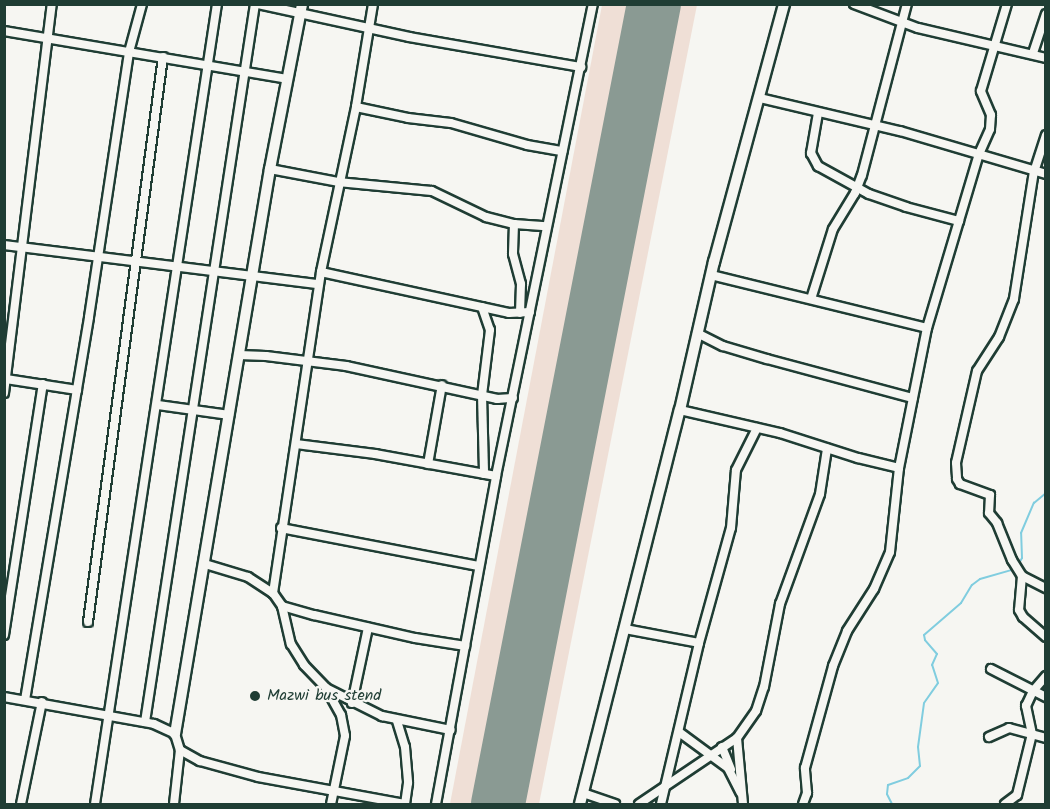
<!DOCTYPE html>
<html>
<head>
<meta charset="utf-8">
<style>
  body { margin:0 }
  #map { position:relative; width:1050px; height:809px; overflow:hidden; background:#f6f6f2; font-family:Kalam,sans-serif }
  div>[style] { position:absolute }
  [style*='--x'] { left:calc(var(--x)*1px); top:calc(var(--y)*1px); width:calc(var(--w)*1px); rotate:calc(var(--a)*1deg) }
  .built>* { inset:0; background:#efdfd6 }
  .stream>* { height:2px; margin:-1px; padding:0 1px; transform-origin:1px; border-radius:1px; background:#80cddf }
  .runway>* { height:54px; margin:-27px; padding:0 27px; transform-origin:27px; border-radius:27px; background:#8a9a93 }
  .roads { filter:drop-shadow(2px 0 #1f3d34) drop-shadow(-2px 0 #1f3d34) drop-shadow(0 2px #1f3d34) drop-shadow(0 -2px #1f3d34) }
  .minor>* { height:8px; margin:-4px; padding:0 4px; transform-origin:4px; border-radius:4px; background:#f6f6f2 }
  .tertiary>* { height:10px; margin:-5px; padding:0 5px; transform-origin:5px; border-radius:5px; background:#f6f6f2 }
  .dots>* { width:16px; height:16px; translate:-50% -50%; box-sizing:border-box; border:3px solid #f6f6f2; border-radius:50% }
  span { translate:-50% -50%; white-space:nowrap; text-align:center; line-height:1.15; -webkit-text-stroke:4.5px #f6f6f2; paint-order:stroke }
  .poi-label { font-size:16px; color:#1f3d34 }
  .left { translate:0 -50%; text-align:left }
  .frame { position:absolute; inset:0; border:6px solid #1f3d34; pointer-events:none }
</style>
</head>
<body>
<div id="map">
  <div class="built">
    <div style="clip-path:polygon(602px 5px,697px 5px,539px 804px,450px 804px)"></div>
  </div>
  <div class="stream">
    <div style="--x:1018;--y:565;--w:8;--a:-60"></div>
    <div style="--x:1022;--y:558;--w:25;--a:-92"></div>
    <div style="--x:1021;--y:533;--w:33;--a:-67"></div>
    <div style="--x:1034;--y:503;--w:16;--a:-40"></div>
    <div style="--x:892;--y:804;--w:11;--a:-117"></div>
    <div style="--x:887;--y:794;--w:9;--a:-84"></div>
    <div style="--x:888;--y:785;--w:21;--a:-19"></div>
    <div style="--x:908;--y:778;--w:17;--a:-45"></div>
    <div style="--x:920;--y:766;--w:19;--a:-96"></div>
    <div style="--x:918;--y:747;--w:44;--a:-82.2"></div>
    <div style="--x:924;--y:703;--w:24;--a:-55"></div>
    <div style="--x:938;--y:683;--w:19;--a:-108"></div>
    <div style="--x:932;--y:665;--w:12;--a:-66"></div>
    <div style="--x:937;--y:654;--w:18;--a:-131"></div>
    <div style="--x:925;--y:640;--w:5;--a:-101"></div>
    <div style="--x:924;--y:635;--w:49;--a:-40.9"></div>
    <div style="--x:961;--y:603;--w:21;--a:-59"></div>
    <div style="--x:972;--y:585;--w:10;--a:-37"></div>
    <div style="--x:980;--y:579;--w:35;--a:-16"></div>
  </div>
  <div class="runway">
    <div style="--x:498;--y:804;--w:815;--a:-78.97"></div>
  </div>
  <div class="roads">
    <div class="minor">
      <div style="--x:258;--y:4;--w:155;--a:12.3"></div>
      <div style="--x:409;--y:37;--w:175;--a:9.9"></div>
      <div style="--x:373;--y:4;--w:104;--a:99.4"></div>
      <div style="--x:356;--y:107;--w:169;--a:102"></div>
      <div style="--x:321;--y:272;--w:325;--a:98.5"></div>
      <div style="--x:273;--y:593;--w:16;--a:55"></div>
      <div style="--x:282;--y:606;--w:33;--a:16"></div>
      <div style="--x:314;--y:615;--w:104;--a:12.8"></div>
      <div style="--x:415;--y:638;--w:51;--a:9.1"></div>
      <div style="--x:854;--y:4;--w:68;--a:20.6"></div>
      <div style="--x:918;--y:28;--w:131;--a:13.2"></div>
      <div style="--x:4;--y:31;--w:287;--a:9.6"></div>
      <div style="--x:1033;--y:53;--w:41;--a:-71.6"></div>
      <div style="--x:760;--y:98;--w:144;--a:13.3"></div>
      <div style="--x:900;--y:131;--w:152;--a:16.4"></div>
      <div style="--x:356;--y:107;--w:53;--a:11.9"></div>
      <div style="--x:408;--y:118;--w:43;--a:6.6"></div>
      <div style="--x:451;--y:123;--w:79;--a:16.1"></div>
      <div style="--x:527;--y:145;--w:36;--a:10"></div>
      <div style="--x:818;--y:113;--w:41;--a:99.9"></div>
      <div style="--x:811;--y:153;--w:15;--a:62"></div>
      <div style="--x:818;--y:166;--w:58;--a:28.8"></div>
      <div style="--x:869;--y:194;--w:39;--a:19"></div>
      <div style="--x:906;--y:207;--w:55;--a:14.8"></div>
      <div style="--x:1046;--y:135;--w:38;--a:108"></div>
      <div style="--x:1034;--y:171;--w:130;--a:98.9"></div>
      <div style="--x:1014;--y:299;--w:41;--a:111.5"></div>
      <div style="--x:999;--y:337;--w:40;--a:122.9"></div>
      <div style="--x:977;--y:371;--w:94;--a:102.9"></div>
      <div style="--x:956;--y:463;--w:16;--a:86"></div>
      <div style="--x:957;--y:479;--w:6;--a:59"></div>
      <div style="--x:960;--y:484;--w:32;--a:20"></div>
      <div style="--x:990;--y:495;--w:18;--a:93"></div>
      <div style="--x:989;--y:513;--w:13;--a:51"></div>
      <div style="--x:997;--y:523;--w:40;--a:68"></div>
      <div style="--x:1012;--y:560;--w:19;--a:58"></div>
      <div style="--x:1022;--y:576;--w:34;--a:95"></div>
      <div style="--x:1019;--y:610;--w:8;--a:60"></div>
      <div style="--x:1023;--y:617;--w:30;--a:41"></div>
      <div style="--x:270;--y:169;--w:69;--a:10.8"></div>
      <div style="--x:338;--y:182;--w:94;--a:5.5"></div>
      <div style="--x:432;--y:191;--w:60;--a:25.7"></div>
      <div style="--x:486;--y:217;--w:29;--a:14"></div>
      <div style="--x:514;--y:224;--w:32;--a:4"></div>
      <div style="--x:514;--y:224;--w:30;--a:92"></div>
      <div style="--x:513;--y:254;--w:31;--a:75"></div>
      <div style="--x:521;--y:284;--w:29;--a:92"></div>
      <div style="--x:4;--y:245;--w:317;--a:7.1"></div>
      <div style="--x:321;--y:272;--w:192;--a:12.3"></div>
      <div style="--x:509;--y:313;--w:21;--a:-3"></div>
      <div style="--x:711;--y:275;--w:222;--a:13.8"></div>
      <div style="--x:811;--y:299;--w:73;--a:-72.6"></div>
      <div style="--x:833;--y:229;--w:42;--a:-58.6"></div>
      <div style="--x:855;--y:193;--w:19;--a:-69"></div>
      <div style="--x:862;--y:175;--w:177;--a:-75.3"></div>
      <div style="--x:482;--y:307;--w:24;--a:71"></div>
      <div style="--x:490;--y:330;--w:65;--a:97"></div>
      <div style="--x:482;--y:395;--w:79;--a:88.5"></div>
      <div style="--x:697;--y:333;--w:29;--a:27"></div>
      <div style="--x:723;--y:346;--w:46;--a:16.5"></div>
      <div style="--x:767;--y:359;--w:151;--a:15"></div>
      <div style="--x:239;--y:355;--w:27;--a:2"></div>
      <div style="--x:266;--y:356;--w:81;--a:7.1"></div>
      <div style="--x:346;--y:366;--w:155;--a:12.3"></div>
      <div style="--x:497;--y:399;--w:16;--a:-4"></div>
      <div style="--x:6;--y:379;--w:72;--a:8.8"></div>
      <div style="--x:4;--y:393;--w:392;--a:-83"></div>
      <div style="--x:158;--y:405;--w:72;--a:8"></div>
      <div style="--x:680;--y:410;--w:103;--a:13"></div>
      <div style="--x:780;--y:433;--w:82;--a:17.8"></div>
      <div style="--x:858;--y:458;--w:42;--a:13.7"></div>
      <div style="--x:296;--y:444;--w:80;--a:7.2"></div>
      <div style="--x:375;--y:454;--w:123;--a:10.3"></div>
      <div style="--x:428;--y:464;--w:80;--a:-80"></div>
      <div style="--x:281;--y:528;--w:201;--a:10.9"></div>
      <div style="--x:205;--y:564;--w:45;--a:16.8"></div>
      <div style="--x:248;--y:577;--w:30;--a:33"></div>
      <div style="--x:1022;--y:576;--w:27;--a:27"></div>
      <div style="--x:282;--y:606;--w:39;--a:77"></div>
      <div style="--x:291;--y:644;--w:25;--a:58"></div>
      <div style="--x:304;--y:665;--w:32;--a:46"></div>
      <div style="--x:326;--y:688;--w:63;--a:26.6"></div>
      <div style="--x:382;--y:716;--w:70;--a:11.5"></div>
      <div style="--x:88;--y:622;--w:570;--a:-82.44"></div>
      <div style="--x:625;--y:629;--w:75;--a:10.7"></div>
      <div style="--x:4;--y:635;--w:254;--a:-81.2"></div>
      <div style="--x:991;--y:669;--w:62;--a:27"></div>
      <div style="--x:326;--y:688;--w:31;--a:61"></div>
      <div style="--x:341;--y:715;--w:21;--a:79"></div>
      <div style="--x:345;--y:736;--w:69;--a:101.6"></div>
      <div style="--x:4;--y:697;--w:152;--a:10.2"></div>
      <div style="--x:154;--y:724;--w:23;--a:25"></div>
      <div style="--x:175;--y:734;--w:17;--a:73"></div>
      <div style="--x:180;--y:750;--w:23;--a:29"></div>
      <div style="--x:200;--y:761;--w:60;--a:15.4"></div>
      <div style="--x:258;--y:777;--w:149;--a:10.4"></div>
      <div style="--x:25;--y:700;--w:388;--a:-80.5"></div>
      <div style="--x:89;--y:317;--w:268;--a:-81.4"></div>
      <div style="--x:129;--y:52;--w:50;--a:-74.8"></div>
      <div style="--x:352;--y:703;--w:77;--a:-78"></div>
      <div style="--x:397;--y:721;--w:27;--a:73"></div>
      <div style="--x:405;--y:747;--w:36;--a:85"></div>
      <div style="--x:408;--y:783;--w:21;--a:98"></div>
      <div style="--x:145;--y:722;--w:726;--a:-81.29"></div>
      <div style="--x:679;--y:732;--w:61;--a:36.3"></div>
      <div style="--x:728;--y:768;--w:28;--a:63"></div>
      <div style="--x:989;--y:737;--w:22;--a:-24"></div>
      <div style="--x:1009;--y:728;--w:38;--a:15"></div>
      <div style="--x:737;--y:738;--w:66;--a:84.8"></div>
      <div style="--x:722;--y:747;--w:24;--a:68"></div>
      <div style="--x:583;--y:793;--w:34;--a:19"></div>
      <div style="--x:21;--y:804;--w:104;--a:-78.4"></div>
      <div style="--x:95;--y:804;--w:809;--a:-81.33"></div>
      <div style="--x:174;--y:804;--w:54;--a:-83.7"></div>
      <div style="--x:436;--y:804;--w:333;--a:-79.6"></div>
      <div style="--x:496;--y:476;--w:482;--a:-78.4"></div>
      <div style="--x:639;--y:804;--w:118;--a:-34"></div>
      <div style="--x:737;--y:738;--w:33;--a:-55"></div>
      <div style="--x:756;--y:711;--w:25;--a:-72"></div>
      <div style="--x:764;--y:687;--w:85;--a:-79.1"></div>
      <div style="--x:780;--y:604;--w:117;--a:-70"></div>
      <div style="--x:820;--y:494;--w:46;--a:-81.2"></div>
      <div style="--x:661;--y:804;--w:165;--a:-76.7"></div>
      <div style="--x:699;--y:643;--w:119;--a:-74.5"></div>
      <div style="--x:731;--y:528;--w:58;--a:-85.1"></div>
      <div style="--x:736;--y:470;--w:47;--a:-63.4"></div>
      <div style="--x:803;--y:804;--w:12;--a:-70"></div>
      <div style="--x:807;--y:793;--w:25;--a:-95"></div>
      <div style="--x:805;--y:768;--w:106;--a:-74.6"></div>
      <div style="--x:833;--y:666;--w:38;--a:-68"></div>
      <div style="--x:847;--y:631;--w:50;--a:-57.3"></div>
      <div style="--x:874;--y:589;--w:40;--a:-66.6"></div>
      <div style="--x:890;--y:552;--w:84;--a:-83.9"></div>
      <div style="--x:899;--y:468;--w:143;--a:-78.7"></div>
      <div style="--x:927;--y:328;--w:182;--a:-73.4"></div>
      <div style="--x:979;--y:154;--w:27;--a:-66"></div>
      <div style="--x:990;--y:129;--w:14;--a:-86"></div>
      <div style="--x:991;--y:115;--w:26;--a:-113"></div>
      <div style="--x:981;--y:91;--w:91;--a:-73.4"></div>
      <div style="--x:1005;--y:804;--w:15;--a:-37"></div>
      <div style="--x:1017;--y:795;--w:63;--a:-76.2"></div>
      <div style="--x:1032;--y:734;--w:29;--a:-102"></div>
      <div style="--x:1026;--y:706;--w:17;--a:-65"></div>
      <div style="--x:1033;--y:691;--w:20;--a:-49"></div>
    </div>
    <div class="tertiary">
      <div style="--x:175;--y:734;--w:573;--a:-80.46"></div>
      <div style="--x:270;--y:169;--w:168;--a:-79"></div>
      <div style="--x:580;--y:804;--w:406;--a:-75.8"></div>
      <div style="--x:680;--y:410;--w:152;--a:-77.1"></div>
      <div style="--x:714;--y:262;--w:267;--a:-74.8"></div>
    </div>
  </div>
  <div class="dots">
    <div style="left:255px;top:696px;background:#1f3d34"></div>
  </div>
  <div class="poi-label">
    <span class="left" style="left:267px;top:696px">Mazwi bus stend</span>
  </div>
  <div class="frame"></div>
</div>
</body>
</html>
